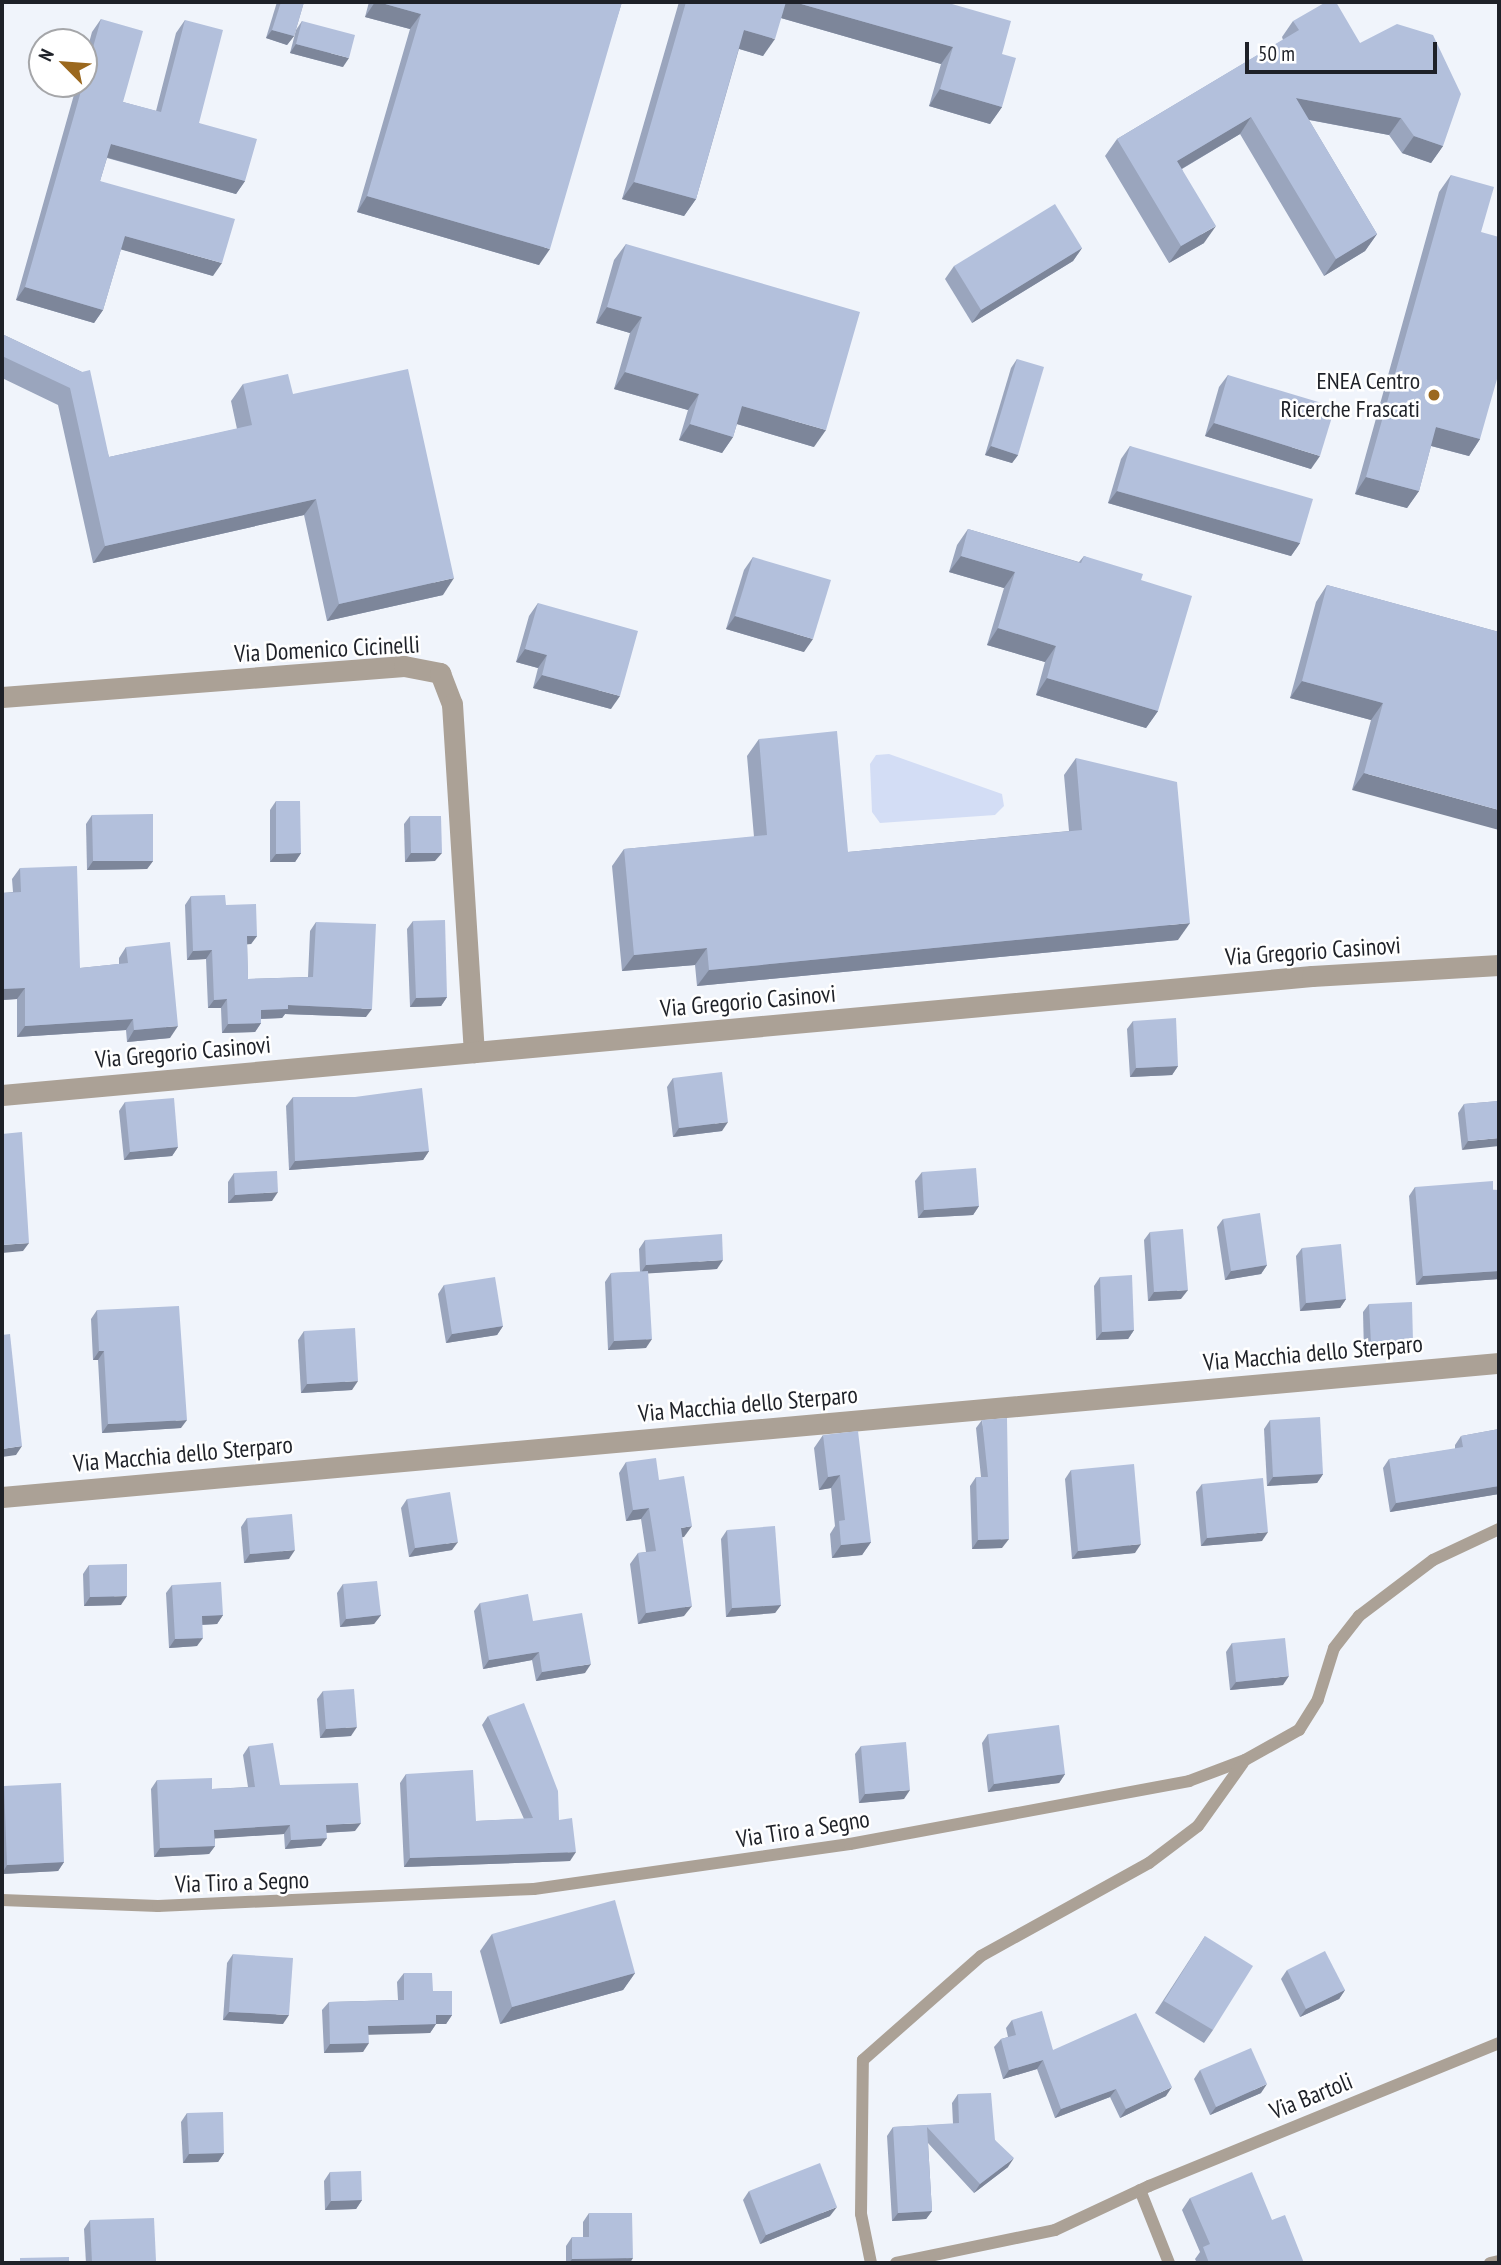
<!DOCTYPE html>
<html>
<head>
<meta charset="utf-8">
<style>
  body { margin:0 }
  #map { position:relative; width:1501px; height:2265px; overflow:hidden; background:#f0f4fb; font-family:"PT Sans Narrow",sans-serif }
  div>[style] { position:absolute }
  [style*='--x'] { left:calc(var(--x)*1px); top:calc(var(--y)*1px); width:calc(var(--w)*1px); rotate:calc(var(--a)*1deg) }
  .green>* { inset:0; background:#d3ddf5 }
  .lane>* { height:12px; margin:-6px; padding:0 6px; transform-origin:6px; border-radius:6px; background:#aba196 }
  .street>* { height:21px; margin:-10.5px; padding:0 10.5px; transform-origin:10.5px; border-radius:10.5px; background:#aba196 }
  .wall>* { inset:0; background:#9aa5bd }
  .shaded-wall>* { inset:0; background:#7d869a }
  .building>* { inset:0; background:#b3c0dc }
  .dots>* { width:19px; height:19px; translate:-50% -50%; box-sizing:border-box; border:4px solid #fff; border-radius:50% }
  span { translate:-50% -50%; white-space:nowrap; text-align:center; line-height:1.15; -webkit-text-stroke:5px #fff; paint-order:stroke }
  .poi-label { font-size:24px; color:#1e2128 }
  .right { translate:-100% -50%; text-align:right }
  .street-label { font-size:24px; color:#1e2128 }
  .frame { position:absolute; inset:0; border:4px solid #1e2128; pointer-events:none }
  .north { position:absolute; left:28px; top:28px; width:70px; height:70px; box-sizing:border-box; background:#fff; border:2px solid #a5a6a9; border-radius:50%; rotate:295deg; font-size:19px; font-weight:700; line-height:28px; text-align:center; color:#1e2128 }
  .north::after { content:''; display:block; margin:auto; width:24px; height:32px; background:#9b681e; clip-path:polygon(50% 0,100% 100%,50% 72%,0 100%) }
  .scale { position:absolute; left:1245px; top:42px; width:192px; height:32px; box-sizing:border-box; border:4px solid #1e2128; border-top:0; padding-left:9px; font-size:21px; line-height:24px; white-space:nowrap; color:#1e2128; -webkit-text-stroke:5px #fff; paint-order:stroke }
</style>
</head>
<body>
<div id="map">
  <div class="green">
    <div style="clip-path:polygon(889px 754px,1002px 794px,1004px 806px,995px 815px,880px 823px,872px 812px,870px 764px,876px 755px)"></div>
  </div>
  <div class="lane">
    <div style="--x:2;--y:1900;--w:156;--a:2.2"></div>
    <div style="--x:158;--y:1906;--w:376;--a:-2.6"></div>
    <div style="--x:534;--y:1889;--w:319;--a:-8.1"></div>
    <div style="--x:850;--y:1844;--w:345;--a:-10.5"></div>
    <div style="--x:1189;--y:1781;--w:60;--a:-20.6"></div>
    <div style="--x:1245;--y:1760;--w:62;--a:-29.1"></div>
    <div style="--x:1299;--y:1730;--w:36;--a:-58"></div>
    <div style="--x:1318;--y:1699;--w:53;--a:-72.6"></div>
    <div style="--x:1334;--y:1648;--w:41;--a:-52"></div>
    <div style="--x:1359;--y:1616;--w:93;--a:-37.1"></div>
    <div style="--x:1433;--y:1560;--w:73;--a:-25.2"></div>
    <div style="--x:1140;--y:2190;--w:79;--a:68.3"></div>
    <div style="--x:871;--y:2263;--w:50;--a:-101.5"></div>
    <div style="--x:861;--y:2214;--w:154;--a:-89.3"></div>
    <div style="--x:863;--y:2060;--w:157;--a:-41.4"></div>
    <div style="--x:981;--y:1956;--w:192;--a:-29"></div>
    <div style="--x:1149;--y:1863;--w:61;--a:-37.1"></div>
    <div style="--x:1198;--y:1826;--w:77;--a:-54.5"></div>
    <div style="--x:896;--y:2263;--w:162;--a:-11.7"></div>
    <div style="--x:1055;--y:2230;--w:104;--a:-25.1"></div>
    <div style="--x:1149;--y:2186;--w:378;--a:-22.2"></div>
    <div style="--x:1490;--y:2263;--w:9;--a:-13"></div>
  </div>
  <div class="street">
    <div style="--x:2;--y:697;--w:403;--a:-4.4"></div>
    <div style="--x:404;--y:666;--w:37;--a:11"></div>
    <div style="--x:440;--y:673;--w:33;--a:69"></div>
    <div style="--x:452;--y:704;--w:349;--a:86.4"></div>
    <div style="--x:2;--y:1095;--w:1315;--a:-5.19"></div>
    <div style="--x:1312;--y:976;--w:187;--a:-3.4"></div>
    <div style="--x:2;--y:1497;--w:1503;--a:-5.12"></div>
  </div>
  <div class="wall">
    <div style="clip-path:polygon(277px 2px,304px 2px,294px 36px,287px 45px,266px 38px)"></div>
    <div style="clip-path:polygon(369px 2px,622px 2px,539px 265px,357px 212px,410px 29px,365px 17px)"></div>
    <div style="clip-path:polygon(679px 2px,945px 2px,1002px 54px,1002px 107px,990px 124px,929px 106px,941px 64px,781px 18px,763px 56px,739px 49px,696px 199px,684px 216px,622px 199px)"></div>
    <div style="clip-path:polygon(101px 19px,123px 102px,156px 111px,176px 33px,185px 20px,199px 123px,245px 181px,236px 194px,107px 158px,100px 181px,213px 276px,121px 249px,103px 310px,94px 323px,16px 300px,77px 84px,84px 84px,84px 61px,92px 32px)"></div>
    <div style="clip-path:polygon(302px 21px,343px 67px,290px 53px,296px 30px)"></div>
    <div style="clip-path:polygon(1293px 21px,1360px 43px,1443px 146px,1431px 163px,1402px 153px,1389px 135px,1309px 120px,1377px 234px,1365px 251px,1324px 276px,1240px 134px,1182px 169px,1204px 243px,1169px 263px,1105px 156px,1117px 139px,1283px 40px,1282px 37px)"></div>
    <div style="clip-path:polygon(1451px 175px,1481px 232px,1480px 439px,1469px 456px,1431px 446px,1419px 491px,1407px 508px,1355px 494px,1439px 192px)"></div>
    <div style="clip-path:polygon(626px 244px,814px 447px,737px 424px,733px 437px,722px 453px,679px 440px,688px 410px,614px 389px,630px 333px,596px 323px,614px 260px)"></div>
    <div style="clip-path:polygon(1082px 248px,1073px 261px,972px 323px,945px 279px,954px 266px)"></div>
    <div style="clip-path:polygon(2px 334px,82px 372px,109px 457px,237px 429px,231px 401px,243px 384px,293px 394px,443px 595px,327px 621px,304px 515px,93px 563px,58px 405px,2px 378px)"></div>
    <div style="clip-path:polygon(1017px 359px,1018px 455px,1012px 463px,985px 455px,1011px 368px)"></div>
    <div style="clip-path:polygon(1228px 375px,1311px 469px,1205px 436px,1219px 387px)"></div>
    <div style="clip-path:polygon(1130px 446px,1300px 543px,1291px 556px,1108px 503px,1121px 459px)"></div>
    <div style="clip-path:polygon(968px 529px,1079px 562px,1084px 556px,1141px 580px,1158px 711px,1146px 728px,1036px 695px,1045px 662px,987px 645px,1004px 588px,949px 572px,957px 545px)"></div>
    <div style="clip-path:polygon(753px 557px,804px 652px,726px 629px,744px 570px)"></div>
    <div style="clip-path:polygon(1327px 585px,1499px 632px,1352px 790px,1371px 720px,1290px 698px,1316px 602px)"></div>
    <div style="clip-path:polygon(538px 603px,611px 709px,533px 688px,538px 668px,516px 662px,529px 616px)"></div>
    <div style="clip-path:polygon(759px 739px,848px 852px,1069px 831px,1064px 775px,1076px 758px,1178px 940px,697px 986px,695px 965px,622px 971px,612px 866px,624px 849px,754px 837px,747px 756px)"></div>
    <div style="clip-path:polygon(276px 801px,301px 853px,295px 862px,270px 862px,270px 810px)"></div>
    <div style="clip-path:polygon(92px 815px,153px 861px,147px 869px,87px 870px,86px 824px)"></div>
    <div style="clip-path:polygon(410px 816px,435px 861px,405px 862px,404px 824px)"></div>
    <div style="clip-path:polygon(20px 868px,80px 968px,119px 964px,119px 958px,126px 947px,170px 1038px,127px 1042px,126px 1030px,17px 1037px,17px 999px,2px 1000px,2px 893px,13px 892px,12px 879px)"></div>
    <div style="clip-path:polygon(191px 896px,226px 905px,257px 936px,251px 944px,247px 944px,248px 979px,308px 977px,310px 931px,316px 922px,366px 1017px,285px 1014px,282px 1018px,261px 1019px,261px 1023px,255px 1032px,222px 1033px,221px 1008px,208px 1008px,206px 959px,187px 960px,185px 905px)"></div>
    <div style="clip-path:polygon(413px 921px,447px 997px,441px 1006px,410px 1007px,407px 929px)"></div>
    <div style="clip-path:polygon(1133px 1021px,1178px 1066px,1172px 1075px,1130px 1077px,1127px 1029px)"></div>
    <div style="clip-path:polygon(673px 1078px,722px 1131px,673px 1137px,667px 1087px)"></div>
    <div style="clip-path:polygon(293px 1097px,355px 1097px,429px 1151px,423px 1160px,289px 1170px,286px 1106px)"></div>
    <div style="clip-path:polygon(1499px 1101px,1462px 1150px,1458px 1113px,1464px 1104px)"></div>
    <div style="clip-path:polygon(125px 1102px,178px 1147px,172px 1156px,124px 1160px,119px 1111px)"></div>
    <div style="clip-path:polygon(922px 1172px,979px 1206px,973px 1215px,918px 1218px,915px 1181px)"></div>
    <div style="clip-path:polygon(234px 1173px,272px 1201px,228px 1203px,228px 1182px)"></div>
    <div style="clip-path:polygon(1415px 1187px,1499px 1190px,1499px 1279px,1416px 1285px,1409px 1196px)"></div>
    <div style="clip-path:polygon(1223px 1219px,1267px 1265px,1261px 1274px,1225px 1280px,1217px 1227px)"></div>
    <div style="clip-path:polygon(1150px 1232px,1181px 1299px,1148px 1301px,1144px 1240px)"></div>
    <div style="clip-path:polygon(645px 1240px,717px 1269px,648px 1273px,646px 1348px,608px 1350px,605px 1282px,611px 1273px,640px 1272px,639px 1249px)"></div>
    <div style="clip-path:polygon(1302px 1248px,1346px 1299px,1340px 1308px,1300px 1311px,1296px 1256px)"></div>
    <div style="clip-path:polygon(1100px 1277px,1134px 1330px,1128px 1339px,1096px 1340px,1094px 1286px)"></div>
    <div style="clip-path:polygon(444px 1285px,503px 1326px,497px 1335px,446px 1343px,438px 1294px)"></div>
    <div style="clip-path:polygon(1369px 1304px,1407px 1351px,1364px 1353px,1363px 1312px)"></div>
    <div style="clip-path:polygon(97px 1310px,181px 1428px,102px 1433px,98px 1360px,93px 1360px,91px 1319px)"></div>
    <div style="clip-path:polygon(304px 1331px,352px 1390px,301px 1393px,298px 1340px)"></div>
    <div style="clip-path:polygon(982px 1420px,1002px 1548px,972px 1549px,970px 1486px,976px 1477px,981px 1477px,976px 1428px)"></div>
    <div style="clip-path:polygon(1270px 1420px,1323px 1474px,1317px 1483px,1267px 1486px,1264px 1429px)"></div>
    <div style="clip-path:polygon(1499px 1429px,1499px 1494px,1390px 1512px,1383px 1468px,1389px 1459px,1455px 1449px,1455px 1445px,1461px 1436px)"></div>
    <div style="clip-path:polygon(823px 1435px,871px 1542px,862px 1555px,832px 1558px,830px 1534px,835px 1526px,831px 1488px,819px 1490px,814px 1448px)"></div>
    <div style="clip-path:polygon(626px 1462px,659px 1480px,684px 1537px,682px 1537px,684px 1616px,638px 1624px,630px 1564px,638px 1553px,646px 1552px,641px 1519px,626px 1521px,619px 1473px)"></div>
    <div style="clip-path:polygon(1071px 1470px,1135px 1553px,1072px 1559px,1065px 1479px)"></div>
    <div style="clip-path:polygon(1202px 1484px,1262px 1541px,1201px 1546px,1196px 1492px)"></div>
    <div style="clip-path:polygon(407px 1499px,452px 1550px,409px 1557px,401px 1508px)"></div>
    <div style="clip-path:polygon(247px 1518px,289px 1559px,244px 1563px,241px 1527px)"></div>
    <div style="clip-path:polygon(727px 1530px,781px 1605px,775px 1613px,726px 1617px,721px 1539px)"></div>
    <div style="clip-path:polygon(89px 1565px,121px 1605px,84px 1606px,83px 1574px)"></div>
    <div style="clip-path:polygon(343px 1584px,381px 1615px,374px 1624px,340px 1627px,337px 1593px)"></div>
    <div style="clip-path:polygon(172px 1585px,223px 1615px,217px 1624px,202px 1625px,197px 1646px,169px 1648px,166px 1593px)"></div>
    <div style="clip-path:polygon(480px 1603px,533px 1621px,585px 1673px,536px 1681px,532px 1660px,483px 1669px,474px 1611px)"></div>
    <div style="clip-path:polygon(1232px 1643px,1283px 1685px,1230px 1690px,1226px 1652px)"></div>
    <div style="clip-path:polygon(323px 1691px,351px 1736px,320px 1738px,317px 1699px)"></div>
    <div style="clip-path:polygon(488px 1716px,559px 1820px,570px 1861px,404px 1867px,400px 1783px,406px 1774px,476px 1821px,524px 1819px,482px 1725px)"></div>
    <div style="clip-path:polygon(988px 1734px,1065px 1774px,1059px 1783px,988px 1792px,982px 1743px)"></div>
    <div style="clip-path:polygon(249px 1746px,280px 1785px,355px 1831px,326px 1833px,321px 1846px,285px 1849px,284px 1834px,215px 1838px,215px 1846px,209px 1854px,154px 1857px,151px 1789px,157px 1780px,212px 1789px,248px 1787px,243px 1755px)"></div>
    <div style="clip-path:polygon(861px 1746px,904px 1799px,859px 1803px,855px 1754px)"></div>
    <div style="clip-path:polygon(4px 1786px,64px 1862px,58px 1871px,2px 1874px,2px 1789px)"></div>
    <div style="clip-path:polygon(492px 1934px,635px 1973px,623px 1990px,500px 2024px,480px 1951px)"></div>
    <div style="clip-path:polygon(1205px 1936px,1213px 2030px,1204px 2043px,1155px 2013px)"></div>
    <div style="clip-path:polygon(233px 1954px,283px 2024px,223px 2020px,227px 1963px)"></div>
    <div style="clip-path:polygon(1287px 1970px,1345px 1990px,1339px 1999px,1300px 2017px,1281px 1979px)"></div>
    <div style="clip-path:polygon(404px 1973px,433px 1991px,452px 2015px,446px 2024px,436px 2024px,430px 2033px,368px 2034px,363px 2052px,324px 2053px,322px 2010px,329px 2002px,398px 2000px,397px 1982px)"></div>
    <div style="clip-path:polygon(1012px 2020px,1053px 2050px,1166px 2096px,1120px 2118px,1110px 2097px,1055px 2118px,1037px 2069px,1003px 2079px,994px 2047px,1001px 2039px,1008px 2037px,1006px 2028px)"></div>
    <div style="clip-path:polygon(1200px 2070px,1261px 2093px,1210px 2115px,1194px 2079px)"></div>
    <div style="clip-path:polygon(958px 2094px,995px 2140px,1008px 2167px,974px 2193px,928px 2143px,932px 2211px,926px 2219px,892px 2221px,887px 2136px,893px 2127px,953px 2124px,952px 2103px)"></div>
    <div style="clip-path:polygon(187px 2113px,224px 2153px,218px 2162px,183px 2163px,181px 2122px)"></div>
    <div style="clip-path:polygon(330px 2172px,362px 2200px,356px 2209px,325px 2210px,324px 2181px)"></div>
    <div style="clip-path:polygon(749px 2191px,830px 2216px,760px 2244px,743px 2200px)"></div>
    <div style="clip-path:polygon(1190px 2198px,1272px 2220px,1304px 2263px,1197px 2263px,1195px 2259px,1200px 2252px,1182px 2210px)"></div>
    <div style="clip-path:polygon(589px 2213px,630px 2263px,566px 2263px,566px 2246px,572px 2237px,583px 2237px,583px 2222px)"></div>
    <div style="clip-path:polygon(90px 2220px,156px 2261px,154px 2263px,86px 2263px,84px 2229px)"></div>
  </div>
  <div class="shaded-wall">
    <div style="clip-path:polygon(375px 2px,378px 2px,421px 14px,410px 29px,365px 17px)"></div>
    <div style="clip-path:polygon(785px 2px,794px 2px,953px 47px,941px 64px,774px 16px)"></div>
    <div style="clip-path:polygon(272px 30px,294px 36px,287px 45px,266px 38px)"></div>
    <div style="clip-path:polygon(744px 30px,775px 39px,763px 56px,733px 47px)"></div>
    <div style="clip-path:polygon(296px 44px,349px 58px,343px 67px,290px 53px)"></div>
    <div style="clip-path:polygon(940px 89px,1002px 107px,990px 124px,929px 106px)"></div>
    <div style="clip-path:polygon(1296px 98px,1401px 118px,1389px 135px,1284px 115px)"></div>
    <div style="clip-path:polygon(1251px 117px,1240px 134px,1166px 178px,1177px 161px)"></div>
    <div style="clip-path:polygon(1414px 136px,1443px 146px,1431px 163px,1402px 153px)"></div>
    <div style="clip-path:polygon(111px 144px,245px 181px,236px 194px,102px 156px)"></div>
    <div style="clip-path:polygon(634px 182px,696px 199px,684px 216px,622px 199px)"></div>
    <div style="clip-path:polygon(367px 196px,550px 249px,539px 265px,357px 212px)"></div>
    <div style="clip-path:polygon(1216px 226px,1204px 243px,1169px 263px,1181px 246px)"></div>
    <div style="clip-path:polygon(1377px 234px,1365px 251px,1324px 276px,1336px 259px)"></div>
    <div style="clip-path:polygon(125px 236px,222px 263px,213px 276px,116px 248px)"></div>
    <div style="clip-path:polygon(1082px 248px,1073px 261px,972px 323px,981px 310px)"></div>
    <div style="clip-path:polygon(25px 287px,103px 310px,94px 323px,16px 300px)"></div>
    <div style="clip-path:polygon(607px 307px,642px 317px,630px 333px,596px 323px)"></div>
    <div style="clip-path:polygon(625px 372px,699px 394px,688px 410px,614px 389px)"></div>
    <div style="clip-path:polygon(742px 406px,826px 430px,814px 447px,730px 422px)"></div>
    <div style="clip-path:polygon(1214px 423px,1320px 456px,1311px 469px,1205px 436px)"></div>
    <div style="clip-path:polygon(690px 424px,733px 437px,722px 453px,679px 440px)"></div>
    <div style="clip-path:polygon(1436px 427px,1480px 439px,1469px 456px,1424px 444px)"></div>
    <div style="clip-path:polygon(991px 446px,1018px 455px,1012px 463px,985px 455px)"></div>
    <div style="clip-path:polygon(1366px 477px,1419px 491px,1407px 508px,1355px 494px)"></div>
    <div style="clip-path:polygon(1117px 491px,1300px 543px,1291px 556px,1108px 503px)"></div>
    <div style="clip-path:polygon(316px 499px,304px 515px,93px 563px,105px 546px)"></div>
    <div style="clip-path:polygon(961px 556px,1015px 572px,1004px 588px,949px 572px)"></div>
    <div style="clip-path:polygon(454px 578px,443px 595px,327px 621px,339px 604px)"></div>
    <div style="clip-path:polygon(735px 616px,813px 639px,804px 652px,726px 629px)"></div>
    <div style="clip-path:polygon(998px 628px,1056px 646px,1045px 662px,987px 645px)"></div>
    <div style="clip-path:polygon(525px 649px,547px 655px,538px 668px,516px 662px)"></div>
    <div style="clip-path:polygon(542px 675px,620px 696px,611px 709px,533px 688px)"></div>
    <div style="clip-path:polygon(1047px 678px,1158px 711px,1146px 728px,1036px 695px)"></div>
    <div style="clip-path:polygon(1302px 681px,1383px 703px,1371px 720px,1290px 698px)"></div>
    <div style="clip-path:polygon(1364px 773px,1499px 810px,1499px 830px,1352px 790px)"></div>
    <div style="clip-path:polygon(301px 853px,295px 862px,270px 862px,276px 854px)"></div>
    <div style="clip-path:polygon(411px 853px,442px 853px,435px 861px,405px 862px)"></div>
    <div style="clip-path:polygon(93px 861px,153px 861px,147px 869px,87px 870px)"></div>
    <div style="clip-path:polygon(1190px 923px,1178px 940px,697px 986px,709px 970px)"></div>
    <div style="clip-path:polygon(247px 936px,257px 936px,251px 944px,241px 945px)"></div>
    <div style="clip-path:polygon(707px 948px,695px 965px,622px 971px,634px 955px)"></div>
    <div style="clip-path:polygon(212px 950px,206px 959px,187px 960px,193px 951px)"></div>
    <div style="clip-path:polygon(25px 988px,17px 999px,2px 1000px,2px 989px)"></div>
    <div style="clip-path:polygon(447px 997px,441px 1006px,410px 1007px,416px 998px)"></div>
    <div style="clip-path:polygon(227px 999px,221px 1008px,208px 1008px,214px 1000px)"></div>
    <div style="clip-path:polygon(288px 1005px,372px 1009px,366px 1017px,285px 1014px,282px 1018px,255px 1019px,261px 1010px)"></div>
    <div style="clip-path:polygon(133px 1019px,126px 1030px,17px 1037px,25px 1026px)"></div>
    <div style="clip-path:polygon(261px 1023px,255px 1032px,222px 1033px,228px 1024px)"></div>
    <div style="clip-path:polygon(178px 1026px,170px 1038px,127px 1042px,134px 1030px)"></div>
    <div style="clip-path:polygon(1178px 1066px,1172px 1075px,1130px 1077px,1136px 1068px)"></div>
    <div style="clip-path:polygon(728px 1122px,722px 1131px,673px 1137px,679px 1128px)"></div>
    <div style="clip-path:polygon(1499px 1138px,1499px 1146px,1462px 1150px,1468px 1141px)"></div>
    <div style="clip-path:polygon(178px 1147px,172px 1156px,124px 1160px,130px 1152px)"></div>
    <div style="clip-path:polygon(429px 1151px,423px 1160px,289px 1170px,295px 1161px)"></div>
    <div style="clip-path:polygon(278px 1192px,272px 1201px,228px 1203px,235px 1195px)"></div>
    <div style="clip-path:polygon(979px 1206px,973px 1215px,918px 1218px,924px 1210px)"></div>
    <div style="clip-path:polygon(29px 1243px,23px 1251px,2px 1253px,2px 1245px)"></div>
    <div style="clip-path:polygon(723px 1260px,717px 1269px,640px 1274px,646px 1265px)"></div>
    <div style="clip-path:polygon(1267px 1265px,1261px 1274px,1225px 1280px,1231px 1271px)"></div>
    <div style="clip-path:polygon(1499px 1271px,1499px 1279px,1416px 1285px,1423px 1276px)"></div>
    <div style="clip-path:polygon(1188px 1290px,1181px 1299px,1148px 1301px,1154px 1292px)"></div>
    <div style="clip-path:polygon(1346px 1299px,1340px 1308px,1300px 1311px,1306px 1303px)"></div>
    <div style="clip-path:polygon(503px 1326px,497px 1335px,446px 1343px,452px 1334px)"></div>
    <div style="clip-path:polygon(1134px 1330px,1128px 1339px,1096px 1340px,1102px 1332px)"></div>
    <div style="clip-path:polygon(652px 1339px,646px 1348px,608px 1350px,614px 1341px)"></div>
    <div style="clip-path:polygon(1413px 1342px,1407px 1351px,1364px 1353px,1371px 1344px)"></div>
    <div style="clip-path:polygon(99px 1351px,104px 1351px,98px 1360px,93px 1360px)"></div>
    <div style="clip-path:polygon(358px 1381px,352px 1390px,301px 1393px,307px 1384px)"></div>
    <div style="clip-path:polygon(187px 1420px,181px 1428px,102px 1433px,108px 1424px)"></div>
    <div style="clip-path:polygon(22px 1446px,16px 1455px,2px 1457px,2px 1449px)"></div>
    <div style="clip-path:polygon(1323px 1474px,1317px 1483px,1267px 1486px,1273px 1477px)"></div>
    <div style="clip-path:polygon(840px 1475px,831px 1488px,819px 1490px,828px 1477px)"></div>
    <div style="clip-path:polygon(1499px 1486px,1499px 1494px,1390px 1512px,1396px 1503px)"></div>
    <div style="clip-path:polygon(649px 1508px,641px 1519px,626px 1521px,633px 1510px)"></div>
    <div style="clip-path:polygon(692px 1526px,684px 1537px,673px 1539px,681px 1528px)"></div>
    <div style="clip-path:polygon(1268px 1532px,1262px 1541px,1201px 1546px,1207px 1538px)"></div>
    <div style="clip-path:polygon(1009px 1539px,1002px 1548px,972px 1549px,978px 1540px)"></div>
    <div style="clip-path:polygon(458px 1542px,452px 1550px,409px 1557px,415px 1548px)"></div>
    <div style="clip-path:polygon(871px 1542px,862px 1555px,832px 1558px,841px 1545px)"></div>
    <div style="clip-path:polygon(1141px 1544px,1135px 1553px,1072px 1559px,1078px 1551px)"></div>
    <div style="clip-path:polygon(295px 1550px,289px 1559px,244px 1563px,250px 1554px)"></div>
    <div style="clip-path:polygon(127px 1596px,121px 1605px,84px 1606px,90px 1597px)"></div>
    <div style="clip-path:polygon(781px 1605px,775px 1613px,726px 1617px,732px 1608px)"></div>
    <div style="clip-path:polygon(692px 1606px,684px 1616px,638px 1624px,646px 1613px)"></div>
    <div style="clip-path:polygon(223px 1615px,217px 1624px,196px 1625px,202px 1616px)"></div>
    <div style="clip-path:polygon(381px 1615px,374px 1624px,340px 1627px,346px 1619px)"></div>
    <div style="clip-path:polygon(203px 1638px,197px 1646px,169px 1648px,175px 1639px)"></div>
    <div style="clip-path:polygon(539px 1652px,532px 1660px,483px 1669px,489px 1660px)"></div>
    <div style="clip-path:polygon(591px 1664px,585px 1673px,536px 1681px,542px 1672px)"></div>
    <div style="clip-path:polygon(1289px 1676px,1283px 1685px,1230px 1690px,1236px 1682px)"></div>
    <div style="clip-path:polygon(357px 1727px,351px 1736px,320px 1738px,326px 1729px)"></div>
    <div style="clip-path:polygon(1065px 1774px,1059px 1783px,988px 1792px,994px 1784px)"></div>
    <div style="clip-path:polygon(910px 1790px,904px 1799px,859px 1803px,865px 1794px)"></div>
    <div style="clip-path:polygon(361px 1823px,355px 1831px,320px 1833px,326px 1825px)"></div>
    <div style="clip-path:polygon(290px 1825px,284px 1834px,208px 1839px,214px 1830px)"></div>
    <div style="clip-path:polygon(327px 1838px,321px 1846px,285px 1849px,291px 1840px)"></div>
    <div style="clip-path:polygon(215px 1846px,209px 1854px,154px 1857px,160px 1848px)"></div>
    <div style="clip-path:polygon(576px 1852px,570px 1861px,404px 1867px,410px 1858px)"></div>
    <div style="clip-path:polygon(64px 1862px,58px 1871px,2px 1874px,7px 1865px)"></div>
    <div style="clip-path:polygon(635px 1973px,623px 1990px,500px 2024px,512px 2007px)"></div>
    <div style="clip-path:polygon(1345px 1990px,1339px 1999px,1300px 2017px,1306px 2009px)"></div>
    <div style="clip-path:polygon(229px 2012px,289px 2015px,283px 2024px,223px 2020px)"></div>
    <div style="clip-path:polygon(436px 2015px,452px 2015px,446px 2024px,430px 2024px)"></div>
    <div style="clip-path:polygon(436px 2024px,430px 2033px,362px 2035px,368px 2026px)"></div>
    <div style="clip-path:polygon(369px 2043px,363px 2052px,324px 2053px,330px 2044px)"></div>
    <div style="clip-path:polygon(1043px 2060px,1037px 2069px,1003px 2079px,1009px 2070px)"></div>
    <div style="clip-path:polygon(1267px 2084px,1261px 2093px,1210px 2115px,1216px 2107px)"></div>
    <div style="clip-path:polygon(1172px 2087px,1166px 2096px,1120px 2118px,1126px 2109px)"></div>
    <div style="clip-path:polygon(1116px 2089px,1110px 2097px,1055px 2118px,1061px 2109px)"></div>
    <div style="clip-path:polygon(224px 2153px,218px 2162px,183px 2163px,189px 2154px)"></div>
    <div style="clip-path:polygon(1014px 2158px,1008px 2167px,974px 2193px,980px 2184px)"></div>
    <div style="clip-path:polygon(362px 2200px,356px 2209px,325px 2210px,331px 2201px)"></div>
    <div style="clip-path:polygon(837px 2207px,830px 2216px,760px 2244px,766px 2235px)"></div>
    <div style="clip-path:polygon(932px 2211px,926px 2219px,892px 2221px,898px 2213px)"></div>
    <div style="clip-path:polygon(633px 2258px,630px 2263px,569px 2263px,572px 2259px)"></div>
    <div style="clip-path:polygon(156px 2261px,154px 2263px,98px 2263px)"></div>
  </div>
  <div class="building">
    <div style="clip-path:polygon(281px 2px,304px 2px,294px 36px,272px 30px)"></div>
    <div style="clip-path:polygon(378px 2px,622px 2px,550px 249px,367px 196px,421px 14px)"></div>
    <div style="clip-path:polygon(686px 2px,786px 2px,775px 39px,744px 30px,696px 199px,634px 182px)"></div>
    <div style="clip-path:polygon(794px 2px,945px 2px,1011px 21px,1002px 54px,1016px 58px,1002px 107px,940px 89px,953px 47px)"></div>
    <div style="clip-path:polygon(1326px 2px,1336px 2px,1360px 43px,1397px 24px,1433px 35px,1461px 94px,1443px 146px,1414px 136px,1401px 118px,1296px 98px,1377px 234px,1336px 259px,1251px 117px,1177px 161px,1216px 226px,1181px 246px,1117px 139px,1299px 30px,1293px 21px)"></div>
    <div style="clip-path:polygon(101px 19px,143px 31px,123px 102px,161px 112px,185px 20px,223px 30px,199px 123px,257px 139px,245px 181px,111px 144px,100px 181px,235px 219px,222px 263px,125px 236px,103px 310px,25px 287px,83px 84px,84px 84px,84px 79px)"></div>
    <div style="clip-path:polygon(302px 21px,355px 35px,349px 58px,296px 44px)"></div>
    <div style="clip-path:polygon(1451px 175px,1494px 187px,1481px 232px,1499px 237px,1499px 372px,1480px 439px,1436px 427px,1419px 491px,1366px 477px)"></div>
    <div style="clip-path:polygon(1055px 204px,1082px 248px,981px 310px,954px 266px)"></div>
    <div style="clip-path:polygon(626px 244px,860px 312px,826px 430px,742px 406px,733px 437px,690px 424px,699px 394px,625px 372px,642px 317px,607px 307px)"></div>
    <div style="clip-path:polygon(2px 334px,82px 372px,90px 370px,109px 457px,252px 425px,243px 384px,288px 374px,293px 394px,408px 369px,454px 578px,339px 604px,316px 499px,105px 546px,70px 388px,2px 356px)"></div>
    <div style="clip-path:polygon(1017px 359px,1044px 367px,1018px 455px,991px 446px)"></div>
    <div style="clip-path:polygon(1228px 375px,1335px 407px,1320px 456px,1214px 423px)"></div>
    <div style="clip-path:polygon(1130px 446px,1313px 499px,1300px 543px,1117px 491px)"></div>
    <div style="clip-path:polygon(968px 529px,1081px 563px,1084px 556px,1143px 574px,1141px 580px,1192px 596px,1158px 711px,1047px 678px,1056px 646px,998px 628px,1015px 572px,961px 556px)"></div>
    <div style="clip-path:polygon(753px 557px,831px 580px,813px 639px,735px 616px)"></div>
    <div style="clip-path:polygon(1327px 585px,1499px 632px,1499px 810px,1364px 773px,1383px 703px,1302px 681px)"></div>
    <div style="clip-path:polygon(538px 603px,638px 631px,620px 696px,542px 675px,547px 655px,525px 649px)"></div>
    <div style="clip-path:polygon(837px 731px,848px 852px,1082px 830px,1076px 758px,1177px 782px,1190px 923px,709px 970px,707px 948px,634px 955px,624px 849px,767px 835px,759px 739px)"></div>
    <div style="clip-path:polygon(276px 801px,300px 801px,301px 853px,276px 854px)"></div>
    <div style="clip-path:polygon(153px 814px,153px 861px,93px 861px,92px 815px)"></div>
    <div style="clip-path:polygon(410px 816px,441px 816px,442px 853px,411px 853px)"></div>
    <div style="clip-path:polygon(77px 866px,80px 968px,128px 963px,126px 947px,170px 942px,178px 1026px,134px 1030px,133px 1019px,25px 1026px,25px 988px,2px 989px,2px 893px,21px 892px,20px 868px)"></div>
    <div style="clip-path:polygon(225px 895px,226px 905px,256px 904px,257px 936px,247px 936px,248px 979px,313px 977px,316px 922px,376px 924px,372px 1009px,288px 1005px,288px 1009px,261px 1010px,261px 1023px,228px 1024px,227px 999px,214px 1000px,212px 950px,193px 951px,191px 896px)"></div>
    <div style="clip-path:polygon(445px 920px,447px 997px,416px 998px,413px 921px)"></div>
    <div style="clip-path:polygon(1176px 1018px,1178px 1066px,1136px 1068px,1133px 1021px)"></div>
    <div style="clip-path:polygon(722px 1072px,728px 1122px,679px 1128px,673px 1078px)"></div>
    <div style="clip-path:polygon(422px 1088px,429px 1151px,295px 1161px,293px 1097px,355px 1097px)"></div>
    <div style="clip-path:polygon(174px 1098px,178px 1147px,130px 1152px,125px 1102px)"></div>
    <div style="clip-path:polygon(1499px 1101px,1499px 1138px,1468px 1141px,1464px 1104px)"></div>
    <div style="clip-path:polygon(22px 1132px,29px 1243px,2px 1245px,2px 1134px)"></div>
    <div style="clip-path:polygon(976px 1168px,979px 1206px,924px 1210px,922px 1172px)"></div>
    <div style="clip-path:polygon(277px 1171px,278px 1192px,235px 1195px,234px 1173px)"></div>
    <div style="clip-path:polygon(1493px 1181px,1493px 1190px,1499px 1190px,1499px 1271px,1423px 1276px,1415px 1187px)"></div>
    <div style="clip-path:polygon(1260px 1213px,1267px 1265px,1231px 1271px,1223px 1219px)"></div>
    <div style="clip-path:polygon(1183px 1229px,1188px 1290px,1154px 1292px,1150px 1232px)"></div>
    <div style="clip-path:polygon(722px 1234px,723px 1260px,646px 1265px,645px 1240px)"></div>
    <div style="clip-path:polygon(1341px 1244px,1346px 1299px,1306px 1303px,1302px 1248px)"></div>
    <div style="clip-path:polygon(648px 1271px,652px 1339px,614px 1341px,611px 1273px)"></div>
    <div style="clip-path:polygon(1132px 1275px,1134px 1330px,1102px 1332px,1100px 1277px)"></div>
    <div style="clip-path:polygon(495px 1277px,503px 1326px,452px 1334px,444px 1285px)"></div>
    <div style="clip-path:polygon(1412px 1302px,1413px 1342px,1371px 1344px,1369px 1304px)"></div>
    <div style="clip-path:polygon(179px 1306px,187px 1420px,108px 1424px,104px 1351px,99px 1351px,97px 1310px)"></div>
    <div style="clip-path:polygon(355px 1328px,358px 1381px,307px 1384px,304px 1331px)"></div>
    <div style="clip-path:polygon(10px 1334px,22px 1446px,2px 1449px,2px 1335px)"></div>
    <div style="clip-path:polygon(1320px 1417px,1323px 1474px,1273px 1477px,1270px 1420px)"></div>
    <div style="clip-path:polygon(1007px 1418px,1009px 1539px,978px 1540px,976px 1477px,988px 1477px,982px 1420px)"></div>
    <div style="clip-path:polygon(1499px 1429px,1499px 1486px,1396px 1503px,1389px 1459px,1463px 1447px,1461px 1436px)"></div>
    <div style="clip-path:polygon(858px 1431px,871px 1542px,841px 1545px,839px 1521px,845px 1520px,840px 1475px,828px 1477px,823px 1435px)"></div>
    <div style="clip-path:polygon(656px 1458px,659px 1480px,684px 1476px,692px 1526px,681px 1528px,692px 1606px,646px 1613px,638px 1553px,656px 1551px,649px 1508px,633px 1510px,626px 1462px)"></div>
    <div style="clip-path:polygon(1134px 1464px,1141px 1544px,1078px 1551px,1071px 1470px)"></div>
    <div style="clip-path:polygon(1263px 1478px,1268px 1532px,1207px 1538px,1202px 1484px)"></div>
    <div style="clip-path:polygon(450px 1492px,458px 1542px,415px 1548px,407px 1499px)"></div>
    <div style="clip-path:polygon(292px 1514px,295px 1550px,250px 1554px,247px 1518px)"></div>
    <div style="clip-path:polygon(775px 1526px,781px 1605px,732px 1608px,727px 1530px)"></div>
    <div style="clip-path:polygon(127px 1564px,127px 1596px,90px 1597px,89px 1565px)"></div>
    <div style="clip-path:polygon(377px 1581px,381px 1615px,346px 1619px,343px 1584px)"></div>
    <div style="clip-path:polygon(221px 1582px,223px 1615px,202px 1616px,203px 1638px,175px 1639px,172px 1585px)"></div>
    <div style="clip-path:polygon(528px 1594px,533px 1621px,582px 1613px,591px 1664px,542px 1672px,539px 1652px,489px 1660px,480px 1603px)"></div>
    <div style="clip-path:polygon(1285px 1638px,1289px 1676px,1236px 1682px,1232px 1643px)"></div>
    <div style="clip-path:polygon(354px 1689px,357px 1727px,326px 1729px,323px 1691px)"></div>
    <div style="clip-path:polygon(524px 1703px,558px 1791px,559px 1820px,572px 1818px,576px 1852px,410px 1858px,406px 1774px,473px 1770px,476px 1821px,533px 1818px,488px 1716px)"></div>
    <div style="clip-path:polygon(1059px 1725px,1065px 1774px,994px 1784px,988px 1734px)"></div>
    <div style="clip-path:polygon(906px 1742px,910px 1790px,865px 1794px,861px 1746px)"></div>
    <div style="clip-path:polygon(273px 1743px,280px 1785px,358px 1783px,361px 1823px,326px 1825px,327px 1838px,291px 1840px,290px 1825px,214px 1830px,215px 1846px,160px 1848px,157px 1780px,212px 1778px,212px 1789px,255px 1787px,249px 1746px)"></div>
    <div style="clip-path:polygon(61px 1783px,64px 1862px,7px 1865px,4px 1786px)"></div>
    <div style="clip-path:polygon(615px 1900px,635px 1973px,512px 2007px,492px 1934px)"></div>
    <div style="clip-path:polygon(1205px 1936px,1253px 1966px,1213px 2030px,1164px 2001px)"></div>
    <div style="clip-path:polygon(1325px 1951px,1345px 1990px,1306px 2009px,1287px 1970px)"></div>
    <div style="clip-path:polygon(233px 1954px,293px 1958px,289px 2015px,229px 2012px)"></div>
    <div style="clip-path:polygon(404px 1973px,432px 1973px,433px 1991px,452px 1991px,452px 2015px,436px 2015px,436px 2024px,368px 2026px,369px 2043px,330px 2044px,329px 2002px,404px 2000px)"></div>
    <div style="clip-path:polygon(1042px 2011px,1053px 2050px,1136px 2013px,1172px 2087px,1126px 2109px,1116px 2089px,1061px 2109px,1043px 2060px,1009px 2070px,1001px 2039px,1016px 2035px,1012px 2020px)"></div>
    <div style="clip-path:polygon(1251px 2048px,1267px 2084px,1216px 2107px,1200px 2070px)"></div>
    <div style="clip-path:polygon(991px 2093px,995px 2140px,1014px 2158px,980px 2184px,927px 2127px,932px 2211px,898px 2213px,893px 2127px,959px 2123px,958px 2094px)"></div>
    <div style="clip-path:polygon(223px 2112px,224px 2153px,189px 2154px,187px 2113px)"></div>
    <div style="clip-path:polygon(820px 2163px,837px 2207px,766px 2235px,749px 2191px)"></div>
    <div style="clip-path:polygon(361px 2171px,362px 2200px,331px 2201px,330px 2172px)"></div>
    <div style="clip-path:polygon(1252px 2172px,1272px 2220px,1285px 2215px,1304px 2263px,1209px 2263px,1203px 2247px,1210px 2244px,1190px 2198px)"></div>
    <div style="clip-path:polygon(589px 2213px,632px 2213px,633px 2258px,572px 2259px,572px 2237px,589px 2237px)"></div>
    <div style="clip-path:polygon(154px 2218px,156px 2261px,92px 2263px,90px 2220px)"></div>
    <div style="clip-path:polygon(69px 2257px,69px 2263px,20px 2263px,20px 2258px)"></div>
  </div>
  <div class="dots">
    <div style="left:1434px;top:395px;background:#9b681e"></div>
  </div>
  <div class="poi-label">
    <span class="right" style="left:1420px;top:395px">ENEA Centro<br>Ricerche Frascati</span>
  </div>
  <div class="street-label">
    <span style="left:327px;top:649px;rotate:-3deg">Via Domenico Cicinelli</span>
    <span style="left:1313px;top:951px;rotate:-4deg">Via Gregorio Casinovi</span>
    <span style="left:748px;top:1001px;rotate:-5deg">Via Gregorio Casinovi</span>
    <span style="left:183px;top:1052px;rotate:-5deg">Via Gregorio Casinovi</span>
    <span style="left:1313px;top:1353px;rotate:-5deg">Via Macchia dello Sterparo</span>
    <span style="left:748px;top:1404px;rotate:-5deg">Via Macchia dello Sterparo</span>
    <span style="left:183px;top:1454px;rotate:-5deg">Via Macchia dello Sterparo</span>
    <span style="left:803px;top:1829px;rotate:-9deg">Via Tiro a Segno</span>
    <span style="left:242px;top:1882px;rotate:-2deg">Via Tiro a Segno</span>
    <span style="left:1311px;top:2096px;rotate:-22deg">Via Bartoli</span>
  </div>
  <div class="frame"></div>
  <div class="north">N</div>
  <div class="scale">50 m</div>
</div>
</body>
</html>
